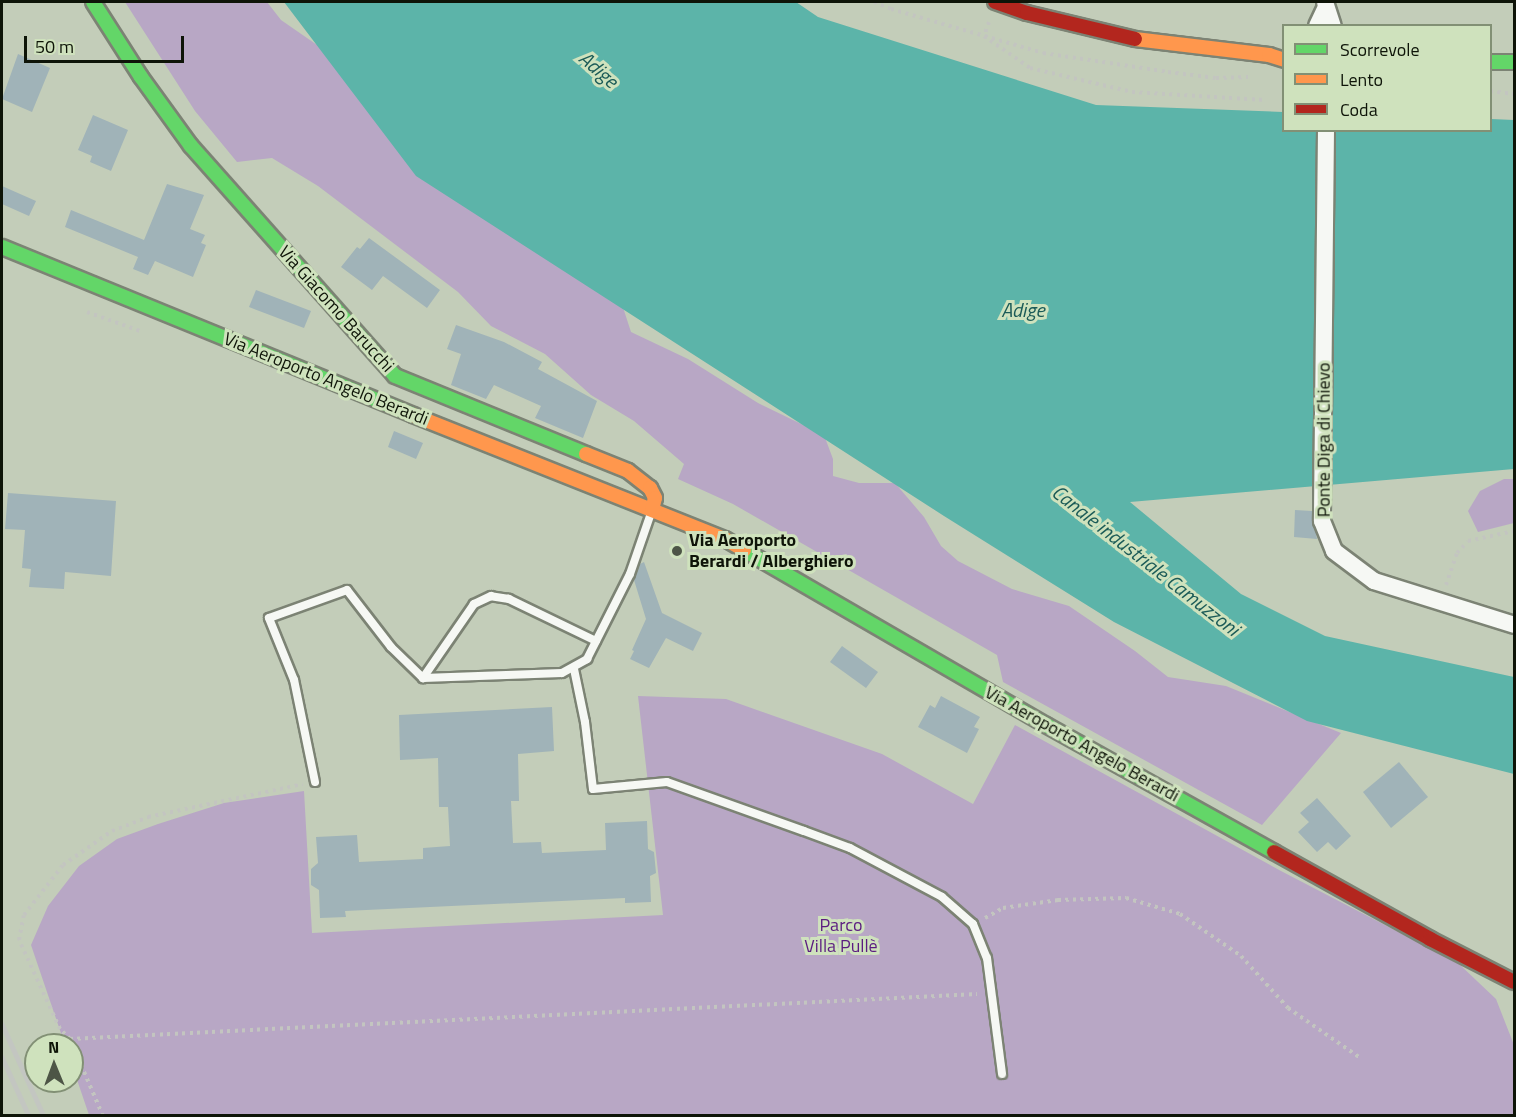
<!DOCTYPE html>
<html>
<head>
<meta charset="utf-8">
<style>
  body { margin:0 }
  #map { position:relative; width:1516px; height:1117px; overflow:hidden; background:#c3cdb9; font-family:"Titillium Web",sans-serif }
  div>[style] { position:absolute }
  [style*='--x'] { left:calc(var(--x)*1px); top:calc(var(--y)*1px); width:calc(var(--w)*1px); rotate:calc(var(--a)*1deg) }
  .green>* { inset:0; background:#b8a7c5 }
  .water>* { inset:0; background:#5cb4a9 }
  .building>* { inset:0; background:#a0b3b8 }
  .path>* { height:4px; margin-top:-2px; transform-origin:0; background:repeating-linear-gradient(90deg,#c3c5c0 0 3px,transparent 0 7.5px) }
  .roads { filter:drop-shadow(2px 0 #7c8374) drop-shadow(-2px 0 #7c8374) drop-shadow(0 2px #7c8374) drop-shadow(0 -2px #7c8374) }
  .lane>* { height:8px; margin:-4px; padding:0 4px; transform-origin:4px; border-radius:4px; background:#f6f8f4 }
  .street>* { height:16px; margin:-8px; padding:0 8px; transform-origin:8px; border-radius:8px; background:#f6f8f4 }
  .fast>* { height:14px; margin:-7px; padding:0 7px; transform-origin:7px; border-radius:7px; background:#63d668 }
  .slow>* { height:14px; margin:-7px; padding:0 7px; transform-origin:7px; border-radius:7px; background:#ff974d }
  .jam>* { height:14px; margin:-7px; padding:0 7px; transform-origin:7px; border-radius:7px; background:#b3261e }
  .rail>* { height:4.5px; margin:-2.25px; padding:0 2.25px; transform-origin:2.25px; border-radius:2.25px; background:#c3c6c1 }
  .dots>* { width:16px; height:16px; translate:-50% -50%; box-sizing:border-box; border:3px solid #cfe2bd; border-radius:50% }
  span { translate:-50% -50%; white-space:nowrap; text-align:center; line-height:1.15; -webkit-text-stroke:6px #cfe2bd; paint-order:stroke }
  .street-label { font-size:18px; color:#0e1408 }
  .poi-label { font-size:18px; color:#0e1408; font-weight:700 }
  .left { translate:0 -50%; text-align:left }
  .park-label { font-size:18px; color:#5b1c80 }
  .water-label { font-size:20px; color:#1b5b57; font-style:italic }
  .frame { position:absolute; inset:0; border:3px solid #0e1408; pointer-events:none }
  .legend { position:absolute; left:1282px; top:24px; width:210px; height:108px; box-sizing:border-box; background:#cfe2bd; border:2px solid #829075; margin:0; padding:8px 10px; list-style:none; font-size:18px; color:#0e1408 }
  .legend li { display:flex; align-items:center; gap:12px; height:30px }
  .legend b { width:30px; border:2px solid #829075 }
  .north { position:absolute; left:24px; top:1033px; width:60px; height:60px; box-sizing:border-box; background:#cfe2bd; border:2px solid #829075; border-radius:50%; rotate:359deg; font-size:16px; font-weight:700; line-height:24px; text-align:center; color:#0e1408 }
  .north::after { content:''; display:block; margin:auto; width:21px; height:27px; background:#4d5546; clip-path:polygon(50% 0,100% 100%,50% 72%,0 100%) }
  .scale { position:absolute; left:24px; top:36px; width:160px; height:27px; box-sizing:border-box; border:3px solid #0e1408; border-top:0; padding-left:8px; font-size:18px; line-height:21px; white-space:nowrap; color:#0e1408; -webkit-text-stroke:4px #cfe2bd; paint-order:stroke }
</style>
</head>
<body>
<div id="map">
  <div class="green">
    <div style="clip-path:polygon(125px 2px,267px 2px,281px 20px,333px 56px,618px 292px,631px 332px,688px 359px,758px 403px,824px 435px,833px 459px,833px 476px,859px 483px,895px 483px,924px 517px,941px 546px,958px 561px,1012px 589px,1069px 606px,1135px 651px,1168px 677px,1226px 686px,1341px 733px,1262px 825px,1003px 682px,997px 655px,733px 504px,678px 479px,684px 464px,634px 421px,591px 395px,545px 354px,491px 326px,458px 292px,318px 186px,272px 158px,237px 162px,195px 111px)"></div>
    <div style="clip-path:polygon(1504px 479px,1514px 479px,1514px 523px,1478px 532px,1468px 511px,1480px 491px)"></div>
    <div style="clip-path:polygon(638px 696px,726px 699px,882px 754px,973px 804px,1015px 725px,1281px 871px,1458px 963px,1496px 999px,1514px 1045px,1514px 1115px,89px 1115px,72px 1065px,72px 1045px,65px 1045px,31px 945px,48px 906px,79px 866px,117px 839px,158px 824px,224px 803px,304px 791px,312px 933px,663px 915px)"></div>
  </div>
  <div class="water">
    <div style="clip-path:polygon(284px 2px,796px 2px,818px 17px,1096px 105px,1283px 112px,1284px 130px,1490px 130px,1491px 119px,1514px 120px,1514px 469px,1130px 502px,1241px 594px,1325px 636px,1514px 677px,1514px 774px,1307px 721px,1114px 622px,944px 516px,416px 176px)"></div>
  </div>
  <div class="building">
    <div style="clip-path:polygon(18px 54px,50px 68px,32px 112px,2px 99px)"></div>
    <div style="clip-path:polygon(93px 115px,128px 130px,111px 171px,90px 162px,92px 156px,78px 150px)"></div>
    <div style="clip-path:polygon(167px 184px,204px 195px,190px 229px,205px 235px,201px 243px,206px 245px,193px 277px,155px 261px,148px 275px,133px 269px,138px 257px,65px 227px,71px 210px,144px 240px)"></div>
    <div style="clip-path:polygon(2px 186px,36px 201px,29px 216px,2px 204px)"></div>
    <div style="clip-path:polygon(369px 238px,440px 290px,427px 308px,383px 276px,372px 290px,341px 267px,357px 247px,360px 249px)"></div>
    <div style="clip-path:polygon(256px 290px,311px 311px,304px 328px,249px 307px)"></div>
    <div style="clip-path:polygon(456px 325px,504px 342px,542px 362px,538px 369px,597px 401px,583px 438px,535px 418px,541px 406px,494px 385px,486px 399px,451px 385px,461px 354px,447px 349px)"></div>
    <div style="clip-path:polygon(394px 431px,423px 443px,416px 459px,388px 447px)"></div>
    <div style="clip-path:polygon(8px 493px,116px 501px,111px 576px,65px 572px,64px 589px,29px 587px,31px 569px,22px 568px,25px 530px,5px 529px)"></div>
    <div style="clip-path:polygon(1295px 510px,1312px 511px,1317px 539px,1294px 537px)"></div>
    <div style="clip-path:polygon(644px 562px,662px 613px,702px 633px,693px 651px,666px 638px,649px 668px,630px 659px,634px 651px,632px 650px,646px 619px,634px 580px,640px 564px)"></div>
    <div style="clip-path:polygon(842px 646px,878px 672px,866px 688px,830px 662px)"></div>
    <div style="clip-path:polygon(941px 696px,980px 717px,974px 727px,979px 729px,967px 753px,918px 727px,930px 705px,935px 708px)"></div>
    <div style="clip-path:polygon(552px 707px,554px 751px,518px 754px,519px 801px,511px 801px,513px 843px,541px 842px,542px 853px,606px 850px,605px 823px,647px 821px,648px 849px,654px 852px,656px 873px,650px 876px,651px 902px,625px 903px,625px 898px,345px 911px,346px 917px,320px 918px,319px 890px,311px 885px,311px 869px,318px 863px,316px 837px,357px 835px,359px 862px,423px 859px,423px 848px,450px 846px,448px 807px,439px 807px,438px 758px,400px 760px,399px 715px)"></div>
    <div style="clip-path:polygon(1399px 762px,1428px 797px,1391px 828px,1363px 792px)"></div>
    <div style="clip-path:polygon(1317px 798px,1351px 836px,1336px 850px,1328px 842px,1317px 852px,1298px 832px,1309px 822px,1300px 813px)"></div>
  </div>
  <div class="path">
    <div style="--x:874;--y:2;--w:18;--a:22"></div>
    <div style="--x:891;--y:9;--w:158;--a:16.1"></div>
    <div style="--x:1043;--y:53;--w:126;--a:8.6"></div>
    <div style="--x:1168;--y:72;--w:48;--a:7.1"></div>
    <div style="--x:1216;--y:78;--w:32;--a:-2"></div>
    <div style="--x:989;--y:22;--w:15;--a:110"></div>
    <div style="--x:984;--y:36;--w:56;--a:34.8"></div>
    <div style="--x:1030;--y:68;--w:105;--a:13.2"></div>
    <div style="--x:1132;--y:92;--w:133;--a:3.4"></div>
    <div style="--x:1490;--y:91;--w:24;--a:7"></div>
    <div style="--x:87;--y:312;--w:59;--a:19.7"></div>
    <div style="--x:1446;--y:585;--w:34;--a:-71"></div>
    <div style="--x:1457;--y:553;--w:16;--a:-47"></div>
    <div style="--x:1468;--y:541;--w:47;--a:-12.3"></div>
    <div style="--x:985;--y:918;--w:21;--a:-29"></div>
    <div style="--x:1003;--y:908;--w:56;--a:-8.3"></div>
    <div style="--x:1058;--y:900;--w:68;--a:-1.7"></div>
    <div style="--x:1126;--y:898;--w:56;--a:16.5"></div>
    <div style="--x:1180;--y:914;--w:74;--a:34.5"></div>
    <div style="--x:1241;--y:956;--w:70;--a:47.9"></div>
    <div style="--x:1288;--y:1008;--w:86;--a:34.6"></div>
    <div style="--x:70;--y:1039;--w:908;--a:-2.84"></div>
    <div style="--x:103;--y:1116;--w:84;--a:-113.2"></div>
    <div style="--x:70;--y:1039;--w:14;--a:-135"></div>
    <div style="--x:60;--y:1029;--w:98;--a:-114.7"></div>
    <div style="--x:19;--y:940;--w:25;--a:-79"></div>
    <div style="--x:24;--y:915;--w:63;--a:-52"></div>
    <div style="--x:63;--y:865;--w:60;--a:-34.8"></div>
    <div style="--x:112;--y:831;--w:39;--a:-21"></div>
    <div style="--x:148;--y:817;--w:158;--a:-12"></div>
  </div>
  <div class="roads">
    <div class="lane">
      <div style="--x:596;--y:641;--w:97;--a:-154.2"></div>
      <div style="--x:509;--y:599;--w:18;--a:-171"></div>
      <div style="--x:491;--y:596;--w:19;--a:155"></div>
      <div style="--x:474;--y:604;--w:90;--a:124.6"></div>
      <div style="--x:423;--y:678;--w:139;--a:-2.1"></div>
      <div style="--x:562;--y:673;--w:29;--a:-29"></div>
      <div style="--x:587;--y:659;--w:95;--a:-63.2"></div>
      <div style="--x:630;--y:574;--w:65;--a:-71"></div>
      <div style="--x:574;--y:669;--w:54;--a:78.3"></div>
      <div style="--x:585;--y:722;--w:67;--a:83.2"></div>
      <div style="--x:593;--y:789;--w:74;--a:-5.4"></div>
      <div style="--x:667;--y:782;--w:145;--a:19.7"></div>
      <div style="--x:804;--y:831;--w:49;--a:20.3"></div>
      <div style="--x:850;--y:848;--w:104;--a:28"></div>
      <div style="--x:942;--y:897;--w:41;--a:41.1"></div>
      <div style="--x:973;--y:924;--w:37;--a:68"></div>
      <div style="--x:987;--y:958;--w:117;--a:82.6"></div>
      <div style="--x:315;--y:782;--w:104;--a:-101.6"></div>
      <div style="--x:294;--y:680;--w:67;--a:-112"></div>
      <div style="--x:269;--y:618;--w:83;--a:-19.7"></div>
      <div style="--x:347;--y:590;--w:72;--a:52.3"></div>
      <div style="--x:391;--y:647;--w:45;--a:44.1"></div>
    </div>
    <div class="street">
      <div style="--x:1325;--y:2;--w:25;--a:72"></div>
      <div style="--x:1317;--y:26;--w:19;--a:-65"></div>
      <div style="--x:1326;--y:130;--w:391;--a:90.6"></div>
      <div style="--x:1322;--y:521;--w:32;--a:68"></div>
      <div style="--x:1334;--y:551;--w:50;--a:36.9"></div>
      <div style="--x:1374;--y:581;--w:147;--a:17.4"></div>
    </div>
    <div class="fast">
      <div style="--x:93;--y:2;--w:89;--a:57.4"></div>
      <div style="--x:141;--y:77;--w:85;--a:54.1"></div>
      <div style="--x:191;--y:146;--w:307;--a:48.4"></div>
      <div style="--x:395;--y:376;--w:206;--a:22.2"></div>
      <div style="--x:1490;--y:62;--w:24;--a:0"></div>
      <div style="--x:2;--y:247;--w:444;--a:22.2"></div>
      <div style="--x:744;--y:550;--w:349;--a:30.1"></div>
      <div style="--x:1046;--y:725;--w:261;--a:29.1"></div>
    </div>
    <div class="slow">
      <div style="--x:1135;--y:39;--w:135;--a:6.8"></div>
      <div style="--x:1269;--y:55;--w:16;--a:18"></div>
      <div style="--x:413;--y:415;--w:336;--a:21.7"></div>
      <div style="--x:725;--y:539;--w:22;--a:30"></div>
      <div style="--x:586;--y:454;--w:45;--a:22"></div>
      <div style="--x:628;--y:471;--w:28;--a:38"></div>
      <div style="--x:650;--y:488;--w:11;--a:63"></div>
      <div style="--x:655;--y:498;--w:12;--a:104"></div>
    </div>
    <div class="jam">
      <div style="--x:995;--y:2;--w:34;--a:19"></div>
      <div style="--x:1027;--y:13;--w:111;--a:13.5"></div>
      <div style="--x:1274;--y:852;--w:179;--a:29.1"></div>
      <div style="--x:1430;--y:939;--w:94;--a:27.1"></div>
    </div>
  </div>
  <div class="rail">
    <div style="--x:2;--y:1024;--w:101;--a:65.5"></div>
    <div style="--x:2;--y:1057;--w:65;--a:65.4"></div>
  </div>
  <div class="dots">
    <div style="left:677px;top:551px;background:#4d5546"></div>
  </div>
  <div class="street-label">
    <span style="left:336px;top:309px;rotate:48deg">Via Giacomo Barucchi</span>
    <span style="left:326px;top:379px;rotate:22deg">Via Aeroporto Angelo Berardi</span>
    <span style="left:1324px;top:440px;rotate:-90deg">Ponte Diga di Chievo</span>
    <span style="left:1082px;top:744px;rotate:29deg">Via Aeroporto Angelo Berardi</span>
  </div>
  <div class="poi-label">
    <span class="left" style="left:689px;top:551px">Via Aeroporto<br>Berardi / Alberghiero</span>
  </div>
  <div class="park-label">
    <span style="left:841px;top:936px">Parco<br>Villa Pullè</span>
  </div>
  <div class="water-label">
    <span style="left:599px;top:69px;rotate:41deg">Adige</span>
    <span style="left:1023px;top:309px">Adige</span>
    <span style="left:1146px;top:560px;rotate:38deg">Canale industriale Camuzzoni</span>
  </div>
  <div class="frame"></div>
  <ul class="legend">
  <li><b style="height:8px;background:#63d668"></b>Scorrevole</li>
  <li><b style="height:8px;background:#ff974d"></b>Lento</li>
  <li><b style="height:8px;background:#b3261e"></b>Coda</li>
  </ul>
  <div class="north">N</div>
  <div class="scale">50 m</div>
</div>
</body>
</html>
